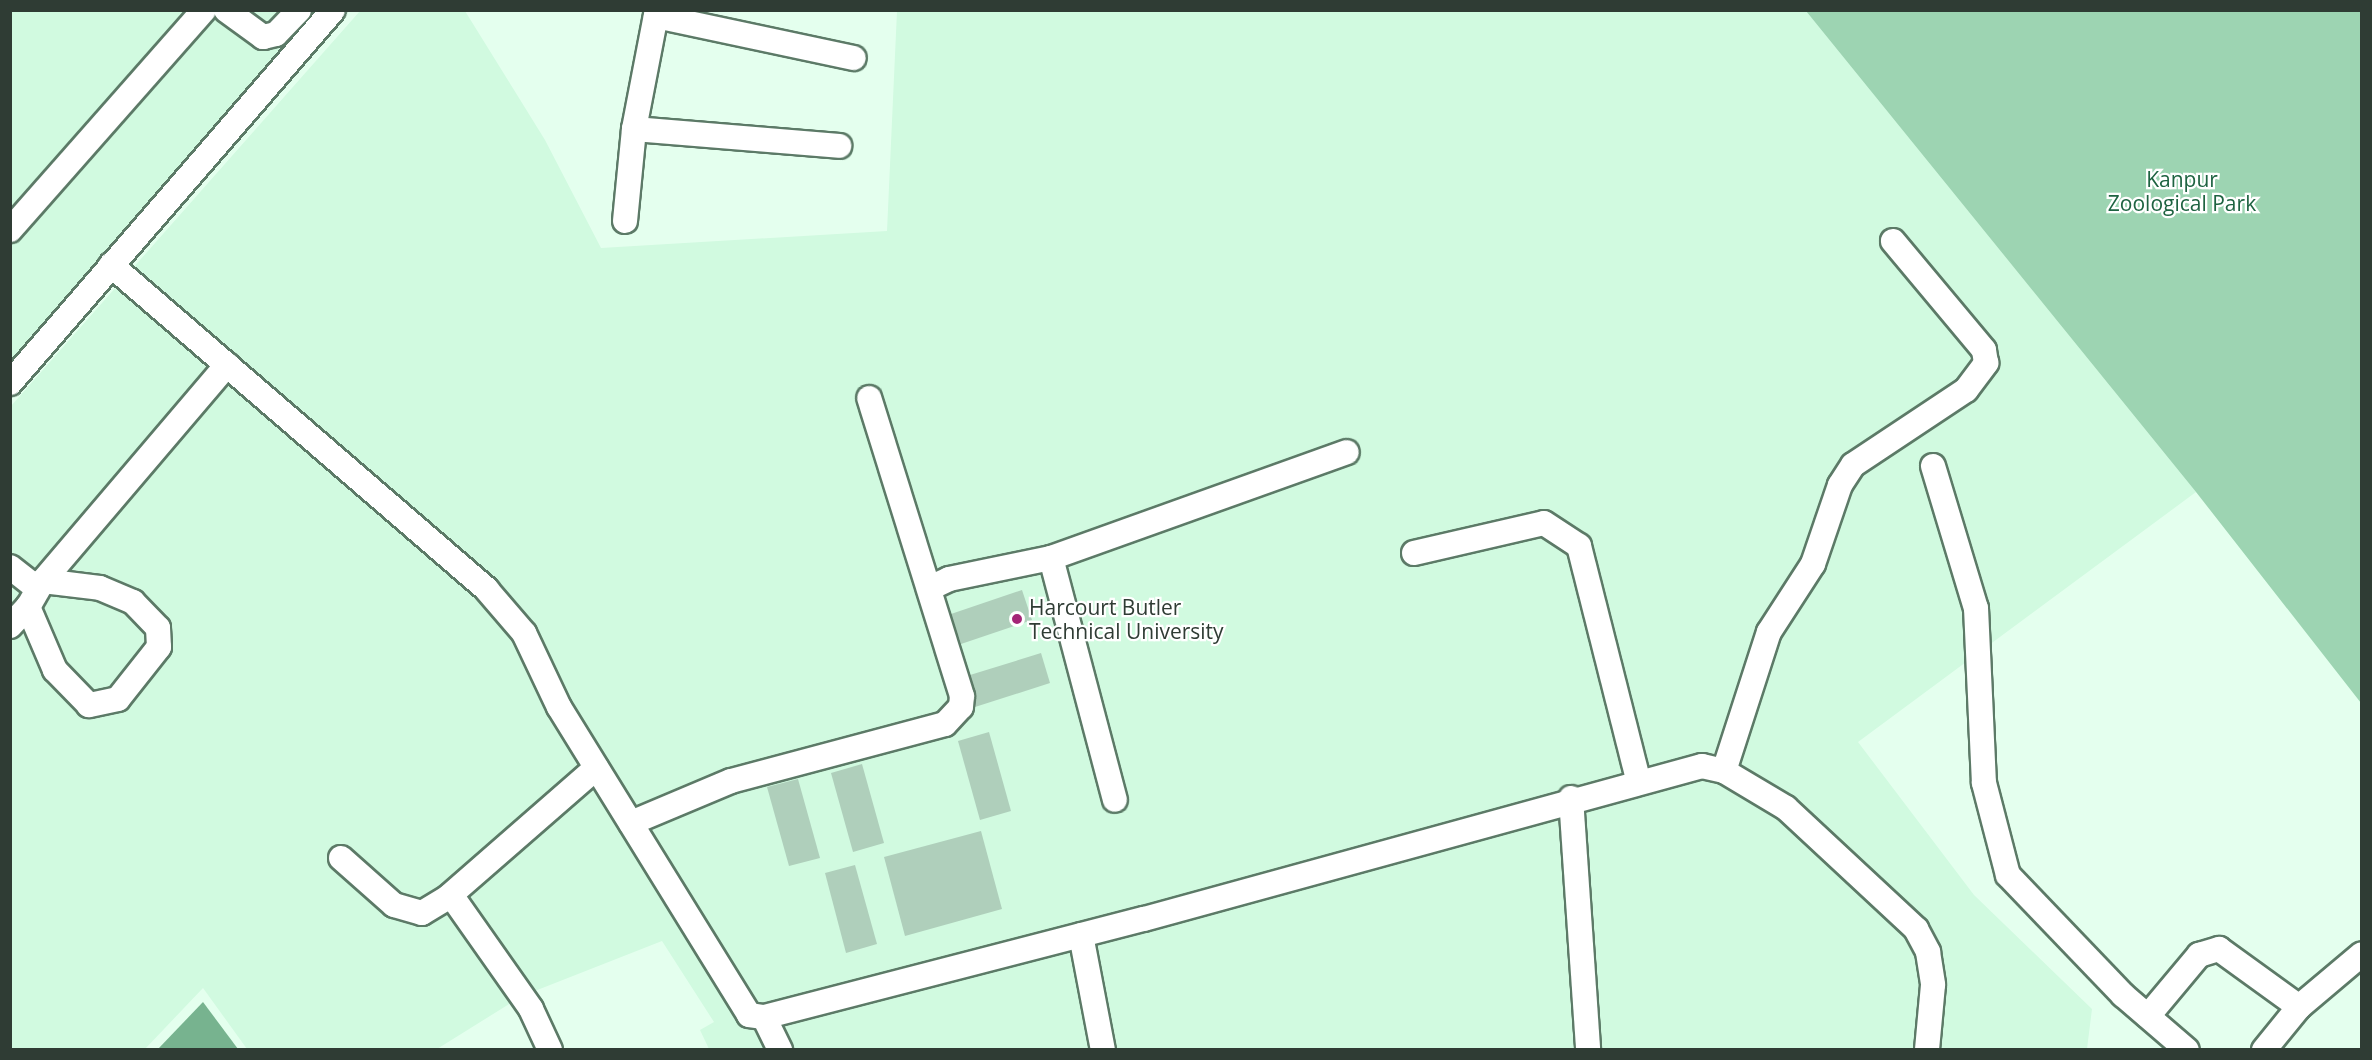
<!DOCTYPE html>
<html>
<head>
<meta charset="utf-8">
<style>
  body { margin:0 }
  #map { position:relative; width:2372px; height:1060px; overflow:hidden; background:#e4ffee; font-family:"Open Sans",sans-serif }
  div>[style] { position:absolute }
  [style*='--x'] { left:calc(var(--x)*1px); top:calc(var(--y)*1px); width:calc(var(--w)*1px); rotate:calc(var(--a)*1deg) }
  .built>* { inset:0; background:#d1fae0 }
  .green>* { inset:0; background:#9dd4b2 }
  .water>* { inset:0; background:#77b38f }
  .building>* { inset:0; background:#afcfbb }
  .roads { filter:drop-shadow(2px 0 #5c7a67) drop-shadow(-2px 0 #5c7a67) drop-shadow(0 2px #5c7a67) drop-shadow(0 -2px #5c7a67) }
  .minor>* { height:24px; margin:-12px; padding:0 12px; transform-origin:12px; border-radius:12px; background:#fff }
  .dots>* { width:16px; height:16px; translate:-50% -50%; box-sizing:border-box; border:3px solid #fff; border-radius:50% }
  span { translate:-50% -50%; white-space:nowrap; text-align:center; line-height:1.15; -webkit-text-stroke:4.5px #fff; paint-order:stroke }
  .park-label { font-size:21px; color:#1e6341 }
  .poi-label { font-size:21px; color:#2f3c34 }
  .left { translate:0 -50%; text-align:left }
  .frame { position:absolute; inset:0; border:12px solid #2f3c34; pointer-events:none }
</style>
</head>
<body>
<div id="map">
  <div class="built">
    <div style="clip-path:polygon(11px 11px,324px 11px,11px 363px)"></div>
    <div style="clip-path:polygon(360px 11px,465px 11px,545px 140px,601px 248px,887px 231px,897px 11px,1806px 11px,2196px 492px,1858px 742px,1974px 895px,2092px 1009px,2087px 1049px,709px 1049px,700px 1030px,714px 1022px,662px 941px,522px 996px,437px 1049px,247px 1049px,203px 988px,145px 1049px,11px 1050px,11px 406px)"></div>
  </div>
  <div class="green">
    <div style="clip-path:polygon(1806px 11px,2361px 11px,2361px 703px,2196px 492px)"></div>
  </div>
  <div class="water">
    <div style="clip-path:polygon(203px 1002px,238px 1049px,158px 1049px)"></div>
  </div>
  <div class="building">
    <div style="clip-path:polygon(1022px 590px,1032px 620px,961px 644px,951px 614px)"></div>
    <div style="clip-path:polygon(1041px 653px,1050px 683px,975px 707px,970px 675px)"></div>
    <div style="clip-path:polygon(989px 732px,1011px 811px,980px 820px,958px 741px)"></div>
    <div style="clip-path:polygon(862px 764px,884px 843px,853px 852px,831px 773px)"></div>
    <div style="clip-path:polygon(798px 779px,820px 858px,789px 866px,767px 787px)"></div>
    <div style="clip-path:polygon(981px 831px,1002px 909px,905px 936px,884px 857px)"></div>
    <div style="clip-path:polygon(855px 865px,877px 944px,846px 953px,825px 873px)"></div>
  </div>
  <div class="roads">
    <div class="minor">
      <div style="--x:226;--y:10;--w:46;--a:36.1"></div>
      <div style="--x:263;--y:37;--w:13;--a:-13"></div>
      <div style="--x:276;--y:34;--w:33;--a:-46"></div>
      <div style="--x:656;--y:16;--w:202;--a:12"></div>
      <div style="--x:634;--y:129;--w:206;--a:4.7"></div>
      <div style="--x:625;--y:221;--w:92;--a:-84.4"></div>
      <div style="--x:634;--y:129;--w:121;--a:-79.1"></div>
      <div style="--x:10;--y:230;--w:293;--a:-48.6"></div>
      <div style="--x:111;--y:265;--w:497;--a:40.8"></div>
      <div style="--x:487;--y:590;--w:57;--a:49.3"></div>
      <div style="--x:524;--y:633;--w:82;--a:64.7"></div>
      <div style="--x:559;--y:707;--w:362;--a:58.3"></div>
      <div style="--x:749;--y:1015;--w:15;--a:8"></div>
      <div style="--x:764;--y:1017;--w:392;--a:-14.5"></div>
      <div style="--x:1144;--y:919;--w:579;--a:-15.33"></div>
      <div style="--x:1702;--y:766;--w:23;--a:13"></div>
      <div style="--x:1724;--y:771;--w:72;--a:30.8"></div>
      <div style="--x:1786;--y:808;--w:178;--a:42.9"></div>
      <div style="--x:1916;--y:929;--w:26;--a:62"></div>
      <div style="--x:1928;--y:952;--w:33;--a:81"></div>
      <div style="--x:1933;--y:985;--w:65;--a:95.3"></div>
      <div style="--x:10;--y:383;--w:493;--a:-49.1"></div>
      <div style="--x:1933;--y:466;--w:148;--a:73.2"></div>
      <div style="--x:1976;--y:608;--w:175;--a:87.4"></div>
      <div style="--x:1984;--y:783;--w:95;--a:75.4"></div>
      <div style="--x:2008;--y:875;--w:166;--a:46.2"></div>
      <div style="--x:2123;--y:995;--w:84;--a:40.7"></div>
      <div style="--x:1414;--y:553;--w:133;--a:-13"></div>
      <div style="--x:1544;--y:523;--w:42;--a:33.3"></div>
      <div style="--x:1579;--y:546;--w:241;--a:75.8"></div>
      <div style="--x:1051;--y:558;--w:250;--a:75.2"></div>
      <div style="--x:10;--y:567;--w:34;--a:38"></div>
      <div style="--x:43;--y:581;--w:57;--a:7"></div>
      <div style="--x:100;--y:588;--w:36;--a:23"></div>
      <div style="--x:133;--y:602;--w:36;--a:46"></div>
      <div style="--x:158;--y:628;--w:19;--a:87"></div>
      <div style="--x:159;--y:647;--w:66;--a:128.3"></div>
      <div style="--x:118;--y:699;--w:30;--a:168"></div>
      <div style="--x:89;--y:705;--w:49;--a:-134.2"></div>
      <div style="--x:55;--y:670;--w:69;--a:-113.2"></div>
      <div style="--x:28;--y:607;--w:30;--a:-60"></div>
      <div style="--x:43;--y:581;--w:284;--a:-49.6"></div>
      <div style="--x:930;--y:588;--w:21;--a:-25"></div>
      <div style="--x:949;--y:579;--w:104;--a:-11.6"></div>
      <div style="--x:1051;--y:558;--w:314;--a:-19.7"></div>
      <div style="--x:10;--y:626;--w:26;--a:-47"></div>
      <div style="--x:1724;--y:771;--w:146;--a:-72.1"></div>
      <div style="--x:1769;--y:632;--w:81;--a:-57.1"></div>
      <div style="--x:1813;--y:564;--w:83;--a:-71.1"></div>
      <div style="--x:1840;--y:485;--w:24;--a:-57"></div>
      <div style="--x:1853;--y:465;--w:136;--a:-33.6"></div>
      <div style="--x:1966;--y:390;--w:34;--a:-53"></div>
      <div style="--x:1986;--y:363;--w:13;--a:-99"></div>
      <div style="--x:1984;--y:350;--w:142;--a:-129.9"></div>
      <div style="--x:1571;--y:798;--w:253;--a:86.1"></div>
      <div style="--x:631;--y:823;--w:108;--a:-22.8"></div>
      <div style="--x:731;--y:781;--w:221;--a:-14.9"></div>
      <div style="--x:945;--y:724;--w:23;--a:-47"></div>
      <div style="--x:961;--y:707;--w:11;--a:-85"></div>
      <div style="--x:962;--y:696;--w:312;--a:-107.3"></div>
      <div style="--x:341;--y:858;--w:71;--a:41.6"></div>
      <div style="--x:394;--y:905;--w:29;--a:16"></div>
      <div style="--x:422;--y:913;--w:29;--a:-31"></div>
      <div style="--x:447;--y:898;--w:198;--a:-41.1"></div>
      <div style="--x:451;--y:895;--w:139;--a:54.9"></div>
      <div style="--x:531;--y:1009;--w:45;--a:65.1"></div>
      <div style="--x:1081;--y:935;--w:117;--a:79.2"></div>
      <div style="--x:2148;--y:1016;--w:80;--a:-50.1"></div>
      <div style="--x:2199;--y:955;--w:21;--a:-17"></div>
      <div style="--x:2219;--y:949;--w:99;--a:35.9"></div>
      <div style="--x:764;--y:1017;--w:37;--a:64"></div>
      <div style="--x:2264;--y:1050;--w:55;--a:-50.9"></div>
      <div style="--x:2299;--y:1007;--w:82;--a:-40.1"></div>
    </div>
  </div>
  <div class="dots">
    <div style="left:1017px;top:619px;background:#a42577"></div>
  </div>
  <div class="park-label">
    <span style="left:2182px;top:191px">Kanpur<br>Zoological Park</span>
  </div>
  <div class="poi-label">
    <span class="left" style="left:1029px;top:619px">Harcourt Butler<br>Technical University</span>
  </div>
  <div class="frame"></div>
</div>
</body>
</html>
